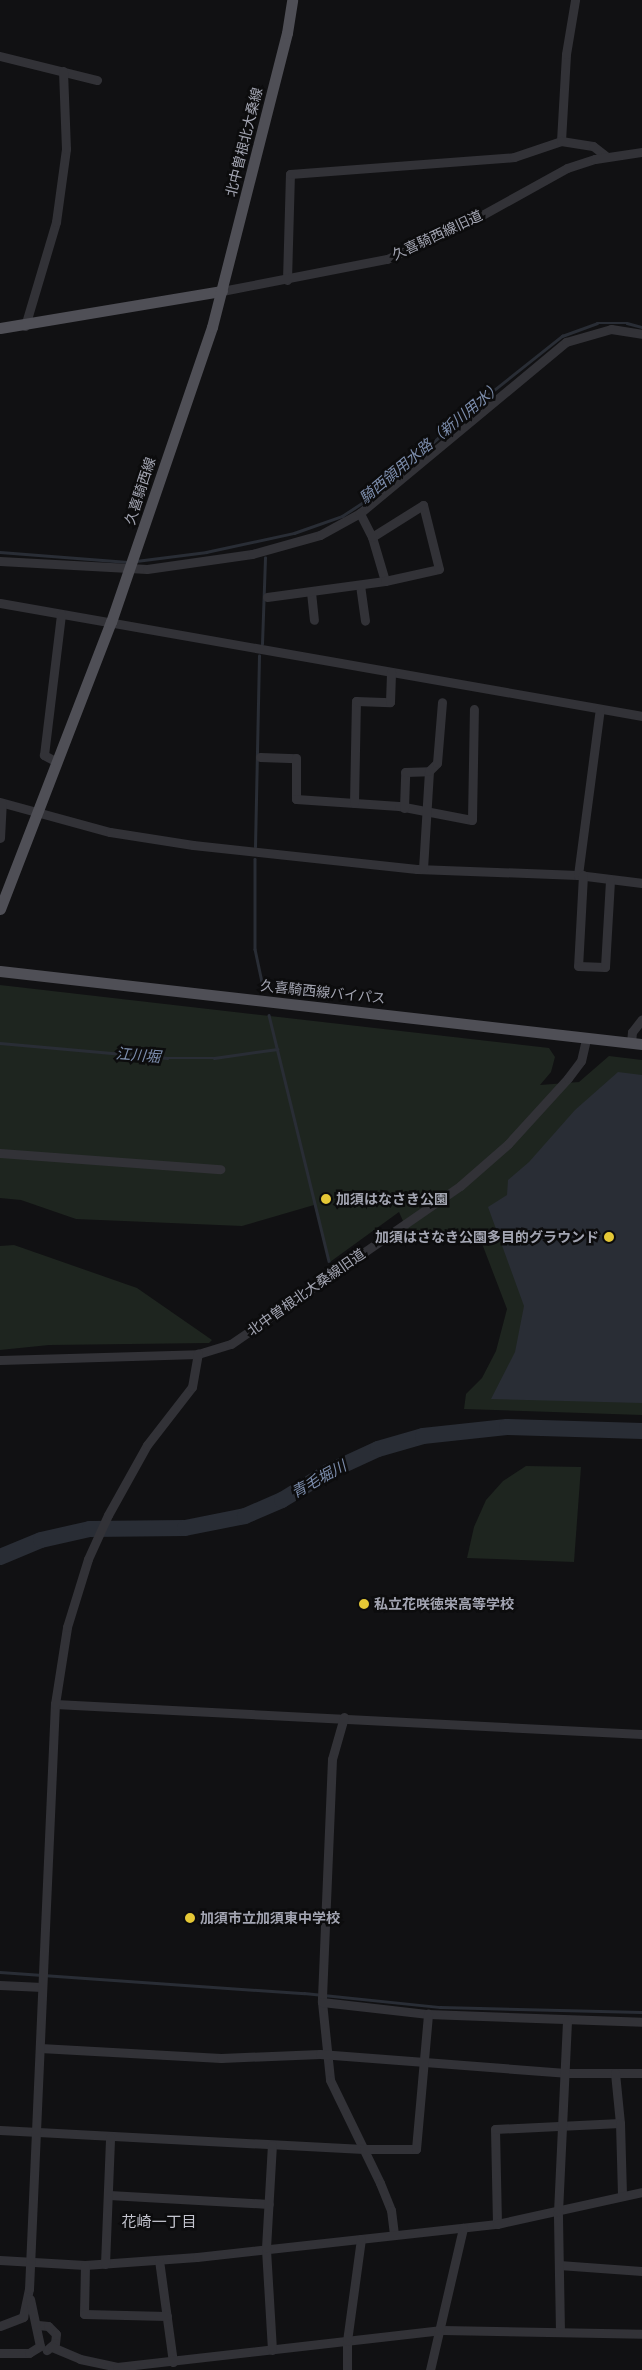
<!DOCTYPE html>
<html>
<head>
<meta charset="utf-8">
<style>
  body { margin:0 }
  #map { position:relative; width:642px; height:2370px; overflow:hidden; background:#111113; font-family:"DejaVu Sans","Noto Sans JP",sans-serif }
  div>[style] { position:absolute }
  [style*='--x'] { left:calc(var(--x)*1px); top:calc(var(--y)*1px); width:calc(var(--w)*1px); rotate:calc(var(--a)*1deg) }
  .green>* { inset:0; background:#1e251f }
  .water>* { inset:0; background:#292d35 }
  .stream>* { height:2.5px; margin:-1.25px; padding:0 1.25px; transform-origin:1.25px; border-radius:1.25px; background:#292d35 }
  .river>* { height:16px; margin:-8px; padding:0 8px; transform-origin:8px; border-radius:8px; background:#292d35 }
  .minor>* { height:9px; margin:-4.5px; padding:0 4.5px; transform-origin:4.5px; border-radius:4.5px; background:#323237 }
  .major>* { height:11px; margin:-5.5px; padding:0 5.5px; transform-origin:5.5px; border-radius:5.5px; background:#4f4f56 }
  .dots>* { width:14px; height:14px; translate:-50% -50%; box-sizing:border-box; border:2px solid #0c0c0d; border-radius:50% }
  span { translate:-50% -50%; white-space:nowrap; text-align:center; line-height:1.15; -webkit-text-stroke:5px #0c0c0d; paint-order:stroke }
  .street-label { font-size:14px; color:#a3a5b2 }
  .poi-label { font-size:14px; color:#a3a5b2; font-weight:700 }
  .left { translate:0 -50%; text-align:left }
  .right { translate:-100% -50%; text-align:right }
  .water-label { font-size:15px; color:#7c8dac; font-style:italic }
  .neighbourhood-label { font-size:15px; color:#c4c5cf }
</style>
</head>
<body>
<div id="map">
  <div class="green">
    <div style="clip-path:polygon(0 985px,549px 1048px,555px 1057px,551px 1072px,540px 1085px,579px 1082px,609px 1056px,642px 1060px,642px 1415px,464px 1409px,466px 1394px,482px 1378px,496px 1351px,507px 1309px,481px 1241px,472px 1233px,452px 1231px,411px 1239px,399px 1212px,330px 1262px,314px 1205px,242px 1226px,76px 1219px,21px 1200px,0 1198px)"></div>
    <div style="clip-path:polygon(14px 1245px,137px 1288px,212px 1340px,209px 1343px,49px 1345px,0 1350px,0 1246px)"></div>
    <div style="clip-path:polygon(526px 1466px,581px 1467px,574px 1562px,467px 1558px,474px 1527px,486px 1500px,503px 1481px)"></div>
  </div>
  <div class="water">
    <div style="clip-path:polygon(618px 1072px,642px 1075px,642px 1403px,491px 1399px,515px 1352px,524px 1306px,488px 1207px,507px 1195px,508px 1180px,529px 1162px,575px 1110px)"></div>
  </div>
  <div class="stream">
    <div style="--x:0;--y:552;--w:128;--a:4.5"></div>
    <div style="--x:136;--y:561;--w:71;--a:-7.3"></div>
    <div style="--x:206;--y:552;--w:90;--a:-12.2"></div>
    <div style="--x:294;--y:533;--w:51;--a:-19.5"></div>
    <div style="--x:342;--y:516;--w:30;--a:-33"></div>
    <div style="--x:367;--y:500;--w:155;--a:-41.1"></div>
    <div style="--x:484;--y:398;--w:100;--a:-38.5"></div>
    <div style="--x:562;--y:336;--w:37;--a:-20"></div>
    <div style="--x:597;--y:323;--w:30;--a:0"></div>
    <div style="--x:627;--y:323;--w:16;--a:15"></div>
    <div style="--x:262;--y:644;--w:86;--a:-88"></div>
    <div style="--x:255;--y:847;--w:191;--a:-88.8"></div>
    <div style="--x:255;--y:859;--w:90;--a:90"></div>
    <div style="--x:255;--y:949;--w:39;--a:78"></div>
    <div style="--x:269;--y:1015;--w:253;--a:76.3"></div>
    <div style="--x:0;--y:1043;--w:168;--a:5.1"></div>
    <div style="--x:167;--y:1058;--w:47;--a:0"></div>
    <div style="--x:214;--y:1058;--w:64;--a:-8.1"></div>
    <div style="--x:0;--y:1972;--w:305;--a:4"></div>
    <div style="--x:304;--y:1993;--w:137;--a:5.9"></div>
    <div style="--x:440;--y:2007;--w:202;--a:1.4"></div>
  </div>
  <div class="river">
    <div style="--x:0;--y:1557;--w:44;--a:-22.5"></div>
    <div style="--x:41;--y:1540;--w:50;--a:-12.7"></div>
    <div style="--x:90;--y:1529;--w:95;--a:-0.6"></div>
    <div style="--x:185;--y:1528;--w:61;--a:-11.3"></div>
    <div style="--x:245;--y:1516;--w:40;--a:-23.4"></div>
    <div style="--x:282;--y:1500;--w:54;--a:-31.3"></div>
    <div style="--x:328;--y:1472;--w:55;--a:-24.7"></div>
    <div style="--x:378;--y:1449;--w:47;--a:-16.1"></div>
    <div style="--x:423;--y:1436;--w:84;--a:-6.1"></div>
    <div style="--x:507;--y:1427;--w:135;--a:1.7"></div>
  </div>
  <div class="minor">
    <div style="--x:0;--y:56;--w:100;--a:13.9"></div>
    <div style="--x:561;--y:141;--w:87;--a:-86.7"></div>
    <div style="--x:566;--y:54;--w:55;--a:-80.5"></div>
    <div style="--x:287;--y:280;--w:106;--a:-88.4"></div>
    <div style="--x:290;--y:174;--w:225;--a:-4.3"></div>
    <div style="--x:514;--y:157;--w:50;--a:-18.8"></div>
    <div style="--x:561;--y:141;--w:32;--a:9"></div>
    <div style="--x:593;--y:146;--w:18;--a:38"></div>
    <div style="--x:222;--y:291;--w:168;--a:-11"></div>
    <div style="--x:387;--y:259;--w:97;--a:-24.4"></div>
    <div style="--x:475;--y:219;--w:105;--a:-29"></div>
    <div style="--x:567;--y:168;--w:29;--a:-18"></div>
    <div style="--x:595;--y:159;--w:48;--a:-8.5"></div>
    <div style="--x:25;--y:326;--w:109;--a:-73.4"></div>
    <div style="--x:56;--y:222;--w:74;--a:-82.2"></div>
    <div style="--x:66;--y:149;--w:78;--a:-92.2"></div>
    <div style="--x:372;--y:537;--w:46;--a:73.5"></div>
    <div style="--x:0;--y:561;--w:147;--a:3.1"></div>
    <div style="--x:147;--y:569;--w:106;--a:-8.1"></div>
    <div style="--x:252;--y:554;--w:71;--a:-15.6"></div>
    <div style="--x:320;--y:535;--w:46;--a:-28.8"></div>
    <div style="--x:360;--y:513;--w:268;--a:-39.7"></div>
    <div style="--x:566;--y:342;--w:47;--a:-16.1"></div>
    <div style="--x:611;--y:329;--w:31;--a:9"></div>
    <div style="--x:360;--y:585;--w:36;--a:82"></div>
    <div style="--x:311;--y:592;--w:28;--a:84"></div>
    <div style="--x:267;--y:597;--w:119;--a:-7.7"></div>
    <div style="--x:385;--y:581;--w:55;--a:-12.5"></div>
    <div style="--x:439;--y:569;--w:66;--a:-104"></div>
    <div style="--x:423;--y:505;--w:60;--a:147.9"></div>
    <div style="--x:372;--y:537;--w:27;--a:-117"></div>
    <div style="--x:0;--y:603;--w:652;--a:9.98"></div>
    <div style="--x:260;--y:757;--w:36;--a:2"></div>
    <div style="--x:296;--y:758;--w:41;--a:90"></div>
    <div style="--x:296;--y:799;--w:103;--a:3.9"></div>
    <div style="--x:399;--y:806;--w:74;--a:10.9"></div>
    <div style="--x:472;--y:820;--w:111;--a:-89"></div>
    <div style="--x:57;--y:762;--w:15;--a:-152"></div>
    <div style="--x:44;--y:755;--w:142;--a:-83.1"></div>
    <div style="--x:0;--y:802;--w:114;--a:15.3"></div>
    <div style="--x:110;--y:832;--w:84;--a:8.9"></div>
    <div style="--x:193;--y:845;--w:225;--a:6.1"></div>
    <div style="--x:417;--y:869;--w:161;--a:2.1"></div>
    <div style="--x:578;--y:875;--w:64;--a:7.1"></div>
    <div style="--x:354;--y:803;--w:102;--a:-88.9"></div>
    <div style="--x:356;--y:701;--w:34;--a:2"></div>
    <div style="--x:390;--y:702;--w:30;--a:-88"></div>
    <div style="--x:404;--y:808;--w:36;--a:-88"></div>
    <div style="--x:405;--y:772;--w:24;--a:-2"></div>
    <div style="--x:0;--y:838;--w:35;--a:-87"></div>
    <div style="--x:423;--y:869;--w:98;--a:-86.5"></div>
    <div style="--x:429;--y:771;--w:11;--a:-45"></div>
    <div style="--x:437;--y:763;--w:61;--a:-85.3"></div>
    <div style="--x:578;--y:875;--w:167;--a:-82.5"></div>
    <div style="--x:583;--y:875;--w:91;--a:93.1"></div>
    <div style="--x:578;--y:966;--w:27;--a:2"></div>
    <div style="--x:605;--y:967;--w:88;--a:-86.7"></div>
    <div style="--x:631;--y:1043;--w:11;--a:-85"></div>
    <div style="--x:632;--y:1032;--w:16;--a:-52"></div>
    <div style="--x:0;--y:1153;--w:221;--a:4.2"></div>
    <div style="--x:0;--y:1360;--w:198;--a:-1.7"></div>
    <div style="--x:198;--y:1354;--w:34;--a:-17"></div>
    <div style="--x:231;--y:1344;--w:278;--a:-34.6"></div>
    <div style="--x:460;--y:1186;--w:64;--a:-41.2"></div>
    <div style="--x:508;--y:1144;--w:89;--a:-47.7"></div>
    <div style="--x:568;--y:1078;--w:21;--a:-53"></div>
    <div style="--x:581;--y:1061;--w:23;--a:-77"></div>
    <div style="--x:55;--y:1704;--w:588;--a:2.93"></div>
    <div style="--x:344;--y:1717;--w:44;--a:105.9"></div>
    <div style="--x:332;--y:1759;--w:243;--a:92.4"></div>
    <div style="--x:322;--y:2002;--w:78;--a:84.1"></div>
    <div style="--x:330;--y:2080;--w:114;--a:64.1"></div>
    <div style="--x:380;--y:2183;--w:29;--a:68"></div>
    <div style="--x:391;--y:2210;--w:25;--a:83"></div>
    <div style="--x:0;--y:1985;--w:42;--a:2.7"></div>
    <div style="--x:322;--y:2002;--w:107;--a:6.5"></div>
    <div style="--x:428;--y:2014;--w:214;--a:2.1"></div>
    <div style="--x:40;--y:2048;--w:181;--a:3.2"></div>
    <div style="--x:221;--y:2058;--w:99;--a:-2.3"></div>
    <div style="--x:320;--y:2054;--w:246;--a:4.4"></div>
    <div style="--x:565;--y:2073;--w:77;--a:0"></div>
    <div style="--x:615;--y:2073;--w:50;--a:84.3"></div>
    <div style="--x:0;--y:2130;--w:364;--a:3"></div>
    <div style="--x:364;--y:2149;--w:52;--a:0"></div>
    <div style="--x:416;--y:2149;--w:136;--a:-84.9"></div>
    <div style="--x:109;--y:2195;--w:160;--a:3.2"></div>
    <div style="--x:497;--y:2224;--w:95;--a:-91.2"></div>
    <div style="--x:495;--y:2129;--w:125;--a:-2.7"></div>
    <div style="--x:620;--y:2123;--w:73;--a:88.4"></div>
    <div style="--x:0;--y:2260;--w:85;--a:3.4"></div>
    <div style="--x:85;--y:2265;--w:112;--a:-4.1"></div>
    <div style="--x:197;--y:2257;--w:302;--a:-6.3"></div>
    <div style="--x:497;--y:2224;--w:148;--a:-12.4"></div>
    <div style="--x:159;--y:2260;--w:103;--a:82.2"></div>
    <div style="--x:105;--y:2264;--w:127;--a:-87.7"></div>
    <div style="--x:85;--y:2265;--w:49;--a:91.2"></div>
    <div style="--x:84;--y:2314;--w:83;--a:1.4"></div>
    <div style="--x:559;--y:2265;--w:83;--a:4.1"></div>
    <div style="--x:38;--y:2325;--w:10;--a:6"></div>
    <div style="--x:48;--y:2326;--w:11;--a:45"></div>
    <div style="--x:56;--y:2334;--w:9;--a:96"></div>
    <div style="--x:55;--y:2343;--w:11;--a:139"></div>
    <div style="--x:0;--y:2326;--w:25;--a:-21"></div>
    <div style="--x:23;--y:2317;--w:29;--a:-78"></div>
    <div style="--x:29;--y:2289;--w:586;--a:-87.46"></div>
    <div style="--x:55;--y:1704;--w:78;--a:-81.1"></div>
    <div style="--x:67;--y:1627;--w:71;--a:-72.8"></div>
    <div style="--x:88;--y:1559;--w:48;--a:-65.6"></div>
    <div style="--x:108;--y:1515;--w:80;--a:-60.9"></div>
    <div style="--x:147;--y:1445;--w:73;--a:-52.2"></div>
    <div style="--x:192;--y:1387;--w:34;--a:-80"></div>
    <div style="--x:560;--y:2332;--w:120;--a:-91"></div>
    <div style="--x:558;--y:2212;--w:192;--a:-87.3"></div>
    <div style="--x:52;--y:2347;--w:30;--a:23"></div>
    <div style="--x:80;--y:2359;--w:38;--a:12"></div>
    <div style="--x:117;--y:2367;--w:327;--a:-6.5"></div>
    <div style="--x:442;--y:2330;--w:200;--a:1.1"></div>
    <div style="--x:272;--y:2350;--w:102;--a:-93.4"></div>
    <div style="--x:266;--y:2248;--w:103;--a:-86.7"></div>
    <div style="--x:0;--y:2353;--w:29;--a:0"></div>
    <div style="--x:29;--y:2353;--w:13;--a:-32"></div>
    <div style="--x:40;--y:2346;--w:48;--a:-102"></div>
    <div style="--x:347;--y:2370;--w:29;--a:-90"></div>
    <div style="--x:347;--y:2341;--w:103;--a:-82.2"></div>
    <div style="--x:430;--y:2370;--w:146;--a:-76.9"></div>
  </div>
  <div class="major">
    <div style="--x:0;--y:328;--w:225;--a:-9.5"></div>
    <div style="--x:0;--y:909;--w:308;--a:-68.9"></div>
    <div style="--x:111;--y:622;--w:312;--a:-71.1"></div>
    <div style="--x:212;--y:327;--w:303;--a:-75.7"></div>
    <div style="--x:287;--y:33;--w:33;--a:-81"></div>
    <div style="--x:0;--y:971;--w:646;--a:6.49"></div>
  </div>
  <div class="dots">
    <div style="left:326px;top:1199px;background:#e5c836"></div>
    <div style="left:609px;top:1237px;background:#e5c836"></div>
    <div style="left:364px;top:1604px;background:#e5c836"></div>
    <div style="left:190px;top:1918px;background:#e5c836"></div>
  </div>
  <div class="street-label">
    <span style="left:244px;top:142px;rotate:-76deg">北中曽根北大桑線</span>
    <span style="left:437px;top:235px;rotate:-25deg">久喜騎西線旧道</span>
    <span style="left:140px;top:491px;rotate:-72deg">久喜騎西線</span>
    <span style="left:323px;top:992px;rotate:6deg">久喜騎西線バイパス</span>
    <span style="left:306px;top:1292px;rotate:-35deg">北中曽根北大桑線旧道</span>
  </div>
  <div class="poi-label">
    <span class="left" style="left:336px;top:1199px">加須はなさき公園</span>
    <span class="right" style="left:599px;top:1237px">加須はさなき公園多目的グラウンド</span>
    <span class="left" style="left:374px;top:1604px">私立花咲徳栄高等学校</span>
    <span class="left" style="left:200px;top:1918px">加須市立加須東中学校</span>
  </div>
  <div class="water-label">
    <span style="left:431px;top:443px;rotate:-40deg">騎西領用水路（新川用水）</span>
    <span style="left:138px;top:1056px;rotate:5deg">江川堀</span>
    <span style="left:319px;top:1480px;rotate:-29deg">青毛堀川</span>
  </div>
  <div class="neighbourhood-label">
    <span style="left:159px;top:2223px">花崎一丁目</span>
  </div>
</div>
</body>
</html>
